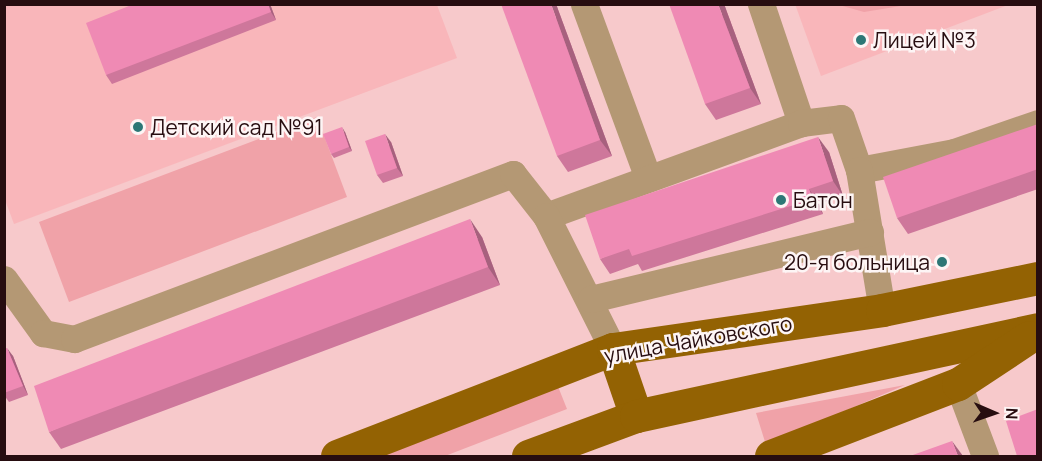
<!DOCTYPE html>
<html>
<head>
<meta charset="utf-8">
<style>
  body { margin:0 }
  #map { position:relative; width:1042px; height:461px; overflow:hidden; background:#f7c9cb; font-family:Manrope,sans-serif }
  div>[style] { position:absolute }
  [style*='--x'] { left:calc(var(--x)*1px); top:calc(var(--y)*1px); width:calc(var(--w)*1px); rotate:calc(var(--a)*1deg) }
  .built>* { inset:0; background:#f9b6ba }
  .green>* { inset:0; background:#f0a2a8 }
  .minor>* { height:27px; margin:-13.5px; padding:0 13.5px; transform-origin:13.5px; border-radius:13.5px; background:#b49874 }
  .major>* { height:33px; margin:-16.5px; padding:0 16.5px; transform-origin:16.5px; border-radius:16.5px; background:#936203 }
  .wall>* { inset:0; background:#ce779b }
  .shaded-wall>* { inset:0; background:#a7617e }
  .building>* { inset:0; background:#ef8ab4 }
  .dots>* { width:16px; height:16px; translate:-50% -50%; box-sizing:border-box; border:3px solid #fdf5f5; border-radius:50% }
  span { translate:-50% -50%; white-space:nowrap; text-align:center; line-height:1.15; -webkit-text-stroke:5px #fdf5f5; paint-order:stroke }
  .poi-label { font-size:21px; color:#270d10 }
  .left { translate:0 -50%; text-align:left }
  .right { translate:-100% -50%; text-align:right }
  .street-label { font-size:21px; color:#270d10 }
  .frame { position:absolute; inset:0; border:6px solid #270d10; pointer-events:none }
  .north { position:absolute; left:964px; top:383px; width:60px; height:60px; -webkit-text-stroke:4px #fdf5f5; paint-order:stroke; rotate:92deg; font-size:16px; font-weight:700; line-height:24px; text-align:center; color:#270d10 }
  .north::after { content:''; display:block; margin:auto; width:21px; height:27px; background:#270d10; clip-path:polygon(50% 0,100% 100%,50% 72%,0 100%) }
</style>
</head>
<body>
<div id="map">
  <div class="built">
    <div style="clip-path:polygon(795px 4px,1008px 5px,821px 76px)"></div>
    <div style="clip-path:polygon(4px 5px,437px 5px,457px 58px,14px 224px,4px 197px)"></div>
  </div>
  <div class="green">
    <div style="clip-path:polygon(839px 5px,907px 5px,864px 12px)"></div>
    <div style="clip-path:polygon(317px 117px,347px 197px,69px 302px,39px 222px)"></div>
    <div style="clip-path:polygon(557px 384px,567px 409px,445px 456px,379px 456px)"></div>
    <div style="clip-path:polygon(905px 385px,766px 445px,756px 413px)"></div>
  </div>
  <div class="minor">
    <div style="--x:584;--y:4;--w:185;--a:69.8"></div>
    <div style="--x:761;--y:4;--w:126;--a:71.4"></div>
    <div style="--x:859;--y:170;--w:97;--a:-10.7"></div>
    <div style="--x:954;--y:152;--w:89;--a:-19"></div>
    <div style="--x:546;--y:216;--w:271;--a:-20"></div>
    <div style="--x:801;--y:123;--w:40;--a:-7.1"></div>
    <div style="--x:841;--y:118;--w:55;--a:70.9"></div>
    <div style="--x:859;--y:170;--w:142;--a:80.7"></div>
    <div style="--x:4;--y:279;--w:67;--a:54.2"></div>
    <div style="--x:43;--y:333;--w:32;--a:11"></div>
    <div style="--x:74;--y:339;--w:469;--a:-20.6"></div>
    <div style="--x:513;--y:174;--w:53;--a:51.8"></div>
    <div style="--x:546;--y:216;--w:149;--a:63.3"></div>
    <div style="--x:591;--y:299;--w:287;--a:-13.5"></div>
    <div style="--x:958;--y:384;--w:77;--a:69.4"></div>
  </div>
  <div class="major">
    <div style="--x:613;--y:349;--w:71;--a:71.1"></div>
    <div style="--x:337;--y:456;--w:296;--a:-21.2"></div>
    <div style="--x:613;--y:349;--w:272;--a:-8.2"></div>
    <div style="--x:882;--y:310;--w:159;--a:-11.6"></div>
    <div style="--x:528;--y:456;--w:115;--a:-20.3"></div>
    <div style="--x:636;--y:416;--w:411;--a:-12.2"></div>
    <div style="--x:771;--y:456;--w:200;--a:-21.1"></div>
    <div style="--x:958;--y:384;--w:85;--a:-33.5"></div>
  </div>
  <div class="wall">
    <div style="clip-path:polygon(134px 4px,270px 4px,276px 20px,112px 84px,106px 75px)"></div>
    <div style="clip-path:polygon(556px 4px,612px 156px,568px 172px,557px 156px)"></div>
    <div style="clip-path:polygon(724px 4px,761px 104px,716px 120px,705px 104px)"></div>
    <div style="clip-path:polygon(1038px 124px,1038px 189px,908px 234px,897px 218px)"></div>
    <div style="clip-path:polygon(345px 132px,352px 151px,334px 158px,331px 154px)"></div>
    <div style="clip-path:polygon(391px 142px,403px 176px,383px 183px,377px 175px)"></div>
    <div style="clip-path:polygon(829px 152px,843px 196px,819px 204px,823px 214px,642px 271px,638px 264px,610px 274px,600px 259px)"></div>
    <div style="clip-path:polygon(482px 237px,500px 285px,61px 449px,49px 432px)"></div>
    <div style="clip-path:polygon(4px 349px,13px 356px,28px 395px,9px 402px,4px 395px)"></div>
  </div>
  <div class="shaded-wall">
    <div style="clip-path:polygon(268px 4px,270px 4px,276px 20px,271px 12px)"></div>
    <div style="clip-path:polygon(551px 4px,556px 4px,612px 156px,600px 140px)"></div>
    <div style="clip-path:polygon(718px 4px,724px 4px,761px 104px,750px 88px)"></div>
    <div style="clip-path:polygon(342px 127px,345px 132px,352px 151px,349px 147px)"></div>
    <div style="clip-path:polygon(385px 134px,391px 142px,403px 176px,397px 168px)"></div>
    <div style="clip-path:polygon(818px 137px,829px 152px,843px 196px,833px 181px)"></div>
    <div style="clip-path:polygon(809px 189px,819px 204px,823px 214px,813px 199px)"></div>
    <div style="clip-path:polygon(470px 219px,482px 237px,500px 285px,488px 267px)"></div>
    <div style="clip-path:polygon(7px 348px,13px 356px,28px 395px,23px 386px)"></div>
    <div style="clip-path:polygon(952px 441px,963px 456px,958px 456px)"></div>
  </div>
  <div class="building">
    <div style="clip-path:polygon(134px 4px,268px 4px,271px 12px,106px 75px,86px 23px)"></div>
    <div style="clip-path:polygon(501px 4px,551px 4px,600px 140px,557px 156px)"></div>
    <div style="clip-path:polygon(669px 4px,718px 4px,750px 88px,705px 104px)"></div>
    <div style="clip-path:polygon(1038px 124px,1038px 169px,897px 218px,883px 177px)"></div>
    <div style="clip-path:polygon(342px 127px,349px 147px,331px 154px,323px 134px)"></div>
    <div style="clip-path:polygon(385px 134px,397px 168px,377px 175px,365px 141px)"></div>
    <div style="clip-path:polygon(818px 137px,833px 181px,809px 189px,813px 199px,632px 256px,629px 249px,600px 259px,585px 215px)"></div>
    <div style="clip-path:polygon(470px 219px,488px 267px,49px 432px,34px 386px)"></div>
    <div style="clip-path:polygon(7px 348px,23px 386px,4px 393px,4px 349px)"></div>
    <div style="clip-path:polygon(1038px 409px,1038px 456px,1017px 456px,1006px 421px)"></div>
    <div style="clip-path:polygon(952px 441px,958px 456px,910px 456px)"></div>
  </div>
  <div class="dots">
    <div style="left:861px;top:40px;background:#2d7776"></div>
    <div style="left:138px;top:127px;background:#2d7776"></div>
    <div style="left:781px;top:200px;background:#2d7776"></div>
    <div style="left:942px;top:262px;background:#2d7776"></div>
  </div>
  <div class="poi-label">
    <span class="left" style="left:873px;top:40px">Лицей №3</span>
    <span class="left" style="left:150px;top:127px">Детский сад №91</span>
    <span class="left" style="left:793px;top:200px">Батон</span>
    <span class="right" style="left:930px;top:262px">20-я больница</span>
  </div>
  <div class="street-label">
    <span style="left:698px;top:339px;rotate:-10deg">улица Чайковского</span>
  </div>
  <div class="frame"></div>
  <div class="north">N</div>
</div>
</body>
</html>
